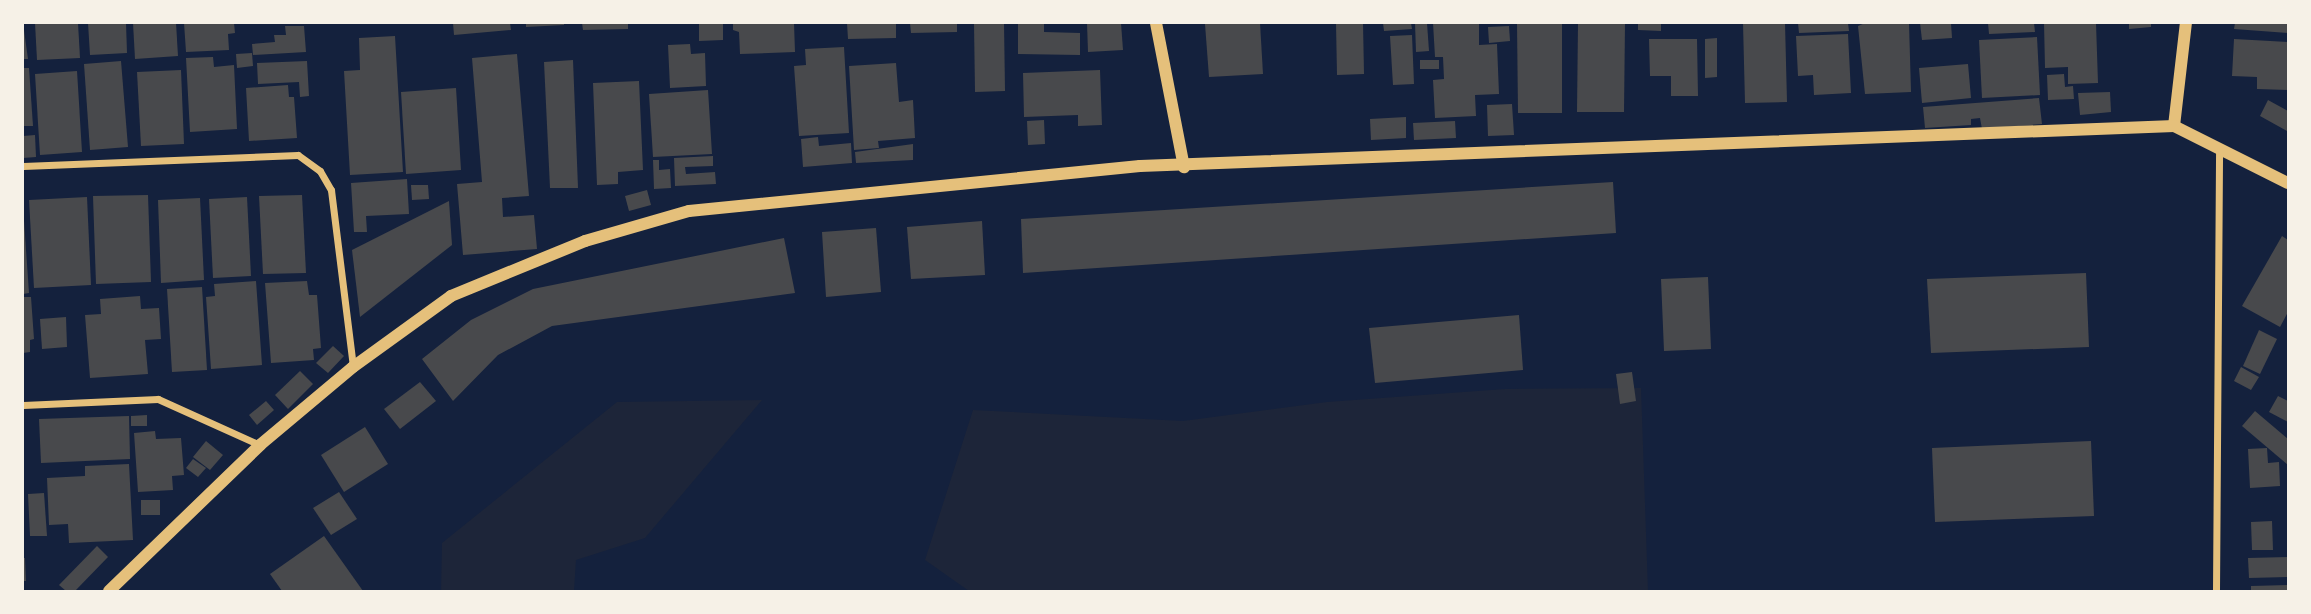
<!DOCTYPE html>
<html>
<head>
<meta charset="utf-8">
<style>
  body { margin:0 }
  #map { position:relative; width:2311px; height:614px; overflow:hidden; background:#14213d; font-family:"Roboto Serif",serif }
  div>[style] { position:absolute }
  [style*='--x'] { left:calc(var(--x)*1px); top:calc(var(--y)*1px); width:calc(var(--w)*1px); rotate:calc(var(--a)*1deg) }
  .green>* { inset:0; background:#1d2539 }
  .building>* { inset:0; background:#48494c }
  .minor>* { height:7px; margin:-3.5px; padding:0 3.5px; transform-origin:3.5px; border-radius:3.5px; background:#e5c07b }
  .tertiary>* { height:12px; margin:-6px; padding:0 6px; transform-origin:6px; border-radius:6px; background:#e5c07b }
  span { translate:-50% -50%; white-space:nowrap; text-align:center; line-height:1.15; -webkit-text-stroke:7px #f6f1e7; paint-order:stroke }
  .frame { position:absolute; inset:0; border:24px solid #f6f1e7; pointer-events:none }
</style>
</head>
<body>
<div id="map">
  <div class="green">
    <div style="clip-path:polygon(1641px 388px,1648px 591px,969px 591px,925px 560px,973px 410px,1183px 421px,1327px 402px,1505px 389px)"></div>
    <div style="clip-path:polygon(762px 400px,645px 538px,576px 560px,574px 591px,441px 591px,442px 543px,617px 402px)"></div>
  </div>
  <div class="building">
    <div style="clip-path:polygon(23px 23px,28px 59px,23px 59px)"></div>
    <div style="clip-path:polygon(35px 23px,78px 23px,80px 58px,37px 60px)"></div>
    <div style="clip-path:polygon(88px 23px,126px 23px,127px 53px,90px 55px)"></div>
    <div style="clip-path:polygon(133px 23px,176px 23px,178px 56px,135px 59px)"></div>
    <div style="clip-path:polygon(184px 23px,234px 23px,235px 33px,228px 34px,229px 50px,186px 52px)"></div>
    <div style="clip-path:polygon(453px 23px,510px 23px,511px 30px,454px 35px)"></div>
    <div style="clip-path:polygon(526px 23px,564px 23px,564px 25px,526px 27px)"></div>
    <div style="clip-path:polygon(582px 23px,628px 23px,628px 29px,583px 30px)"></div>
    <div style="clip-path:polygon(699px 23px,723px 23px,723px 40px,699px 41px)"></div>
    <div style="clip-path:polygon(733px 23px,794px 23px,795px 52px,740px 54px,739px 32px,733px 30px)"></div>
    <div style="clip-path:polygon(847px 23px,896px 23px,896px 38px,848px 39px)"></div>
    <div style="clip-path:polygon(910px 23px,957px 23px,957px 32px,911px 33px)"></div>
    <div style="clip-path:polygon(974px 23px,1004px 23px,1005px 91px,975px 92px)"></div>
    <div style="clip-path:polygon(1018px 23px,1044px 23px,1044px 32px,1080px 33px,1080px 55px,1018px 54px)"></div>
    <div style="clip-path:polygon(1087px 23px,1121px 23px,1123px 50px,1088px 52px)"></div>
    <div style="clip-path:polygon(1260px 23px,1263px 74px,1209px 77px,1205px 24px)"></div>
    <div style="clip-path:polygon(1336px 23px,1363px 23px,1364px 74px,1337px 75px)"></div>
    <div style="clip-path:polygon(1383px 23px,1411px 23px,1412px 29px,1384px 31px)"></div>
    <div style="clip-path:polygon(1415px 23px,1427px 23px,1429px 51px,1416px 52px)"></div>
    <div style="clip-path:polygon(1433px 23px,1479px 23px,1479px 45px,1497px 44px,1499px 94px,1475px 95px,1476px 116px,1435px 118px,1433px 80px,1444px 79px,1443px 57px,1435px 57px)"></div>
    <div style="clip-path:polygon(1517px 23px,1562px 23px,1562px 113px,1518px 113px)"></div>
    <div style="clip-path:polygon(1578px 23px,1625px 23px,1624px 112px,1577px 112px)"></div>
    <div style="clip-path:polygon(1638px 23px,1661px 23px,1661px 31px,1638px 30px)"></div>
    <div style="clip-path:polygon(1743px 23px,1785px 23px,1787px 102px,1745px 103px)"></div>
    <div style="clip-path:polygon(1798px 23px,1848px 23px,1849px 31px,1799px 33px)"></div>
    <div style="clip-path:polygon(1865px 23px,1909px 23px,1911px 92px,1865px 94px,1858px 26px)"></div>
    <div style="clip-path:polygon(1920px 23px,1951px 23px,1952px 38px,1922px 40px)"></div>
    <div style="clip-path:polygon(1988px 23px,2034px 23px,2035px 32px,1989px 34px)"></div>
    <div style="clip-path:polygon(2044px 23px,2096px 23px,2098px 83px,2068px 84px,2068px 67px,2045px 68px)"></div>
    <div style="clip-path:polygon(2129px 23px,2151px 23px,2151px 27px,2129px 29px)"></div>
    <div style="clip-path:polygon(2235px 23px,2288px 23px,2288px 33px,2234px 29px)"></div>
    <div style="clip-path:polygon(285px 26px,304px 26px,306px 52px,253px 55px,252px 44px,275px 42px,274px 35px,286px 35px)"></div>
    <div style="clip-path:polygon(1509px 26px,1510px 41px,1489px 43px,1488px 27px)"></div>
    <div style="clip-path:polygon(1848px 34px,1851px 93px,1814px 95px,1813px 75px,1798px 76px,1796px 36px)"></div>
    <div style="clip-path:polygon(1412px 35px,1414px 84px,1393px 85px,1390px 36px)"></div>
    <div style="clip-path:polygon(395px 36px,403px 172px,350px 175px,344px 71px,360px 70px,359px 38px)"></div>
    <div style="clip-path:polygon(2037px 37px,2040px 95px,1982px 98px,1979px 40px)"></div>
    <div style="clip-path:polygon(1717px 38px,1717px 77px,1705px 78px,1705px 39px)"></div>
    <div style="clip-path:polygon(1649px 39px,1697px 39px,1698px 96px,1671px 96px,1671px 76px,1650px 76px)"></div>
    <div style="clip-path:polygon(2234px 39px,2288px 42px,2288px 90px,2257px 89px,2257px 77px,2232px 76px)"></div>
    <div style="clip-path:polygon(690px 44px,691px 54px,705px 53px,706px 86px,670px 88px,668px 45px)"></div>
    <div style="clip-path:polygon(844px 47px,849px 133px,799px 136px,794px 66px,806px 65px,805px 49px)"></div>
    <div style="clip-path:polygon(252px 53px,253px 66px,237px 68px,236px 54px)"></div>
    <div style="clip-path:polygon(517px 54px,529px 196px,502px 198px,503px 217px,534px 215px,537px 249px,463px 255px,457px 184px,482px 182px,472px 58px)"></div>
    <div style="clip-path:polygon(213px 57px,214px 67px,234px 65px,237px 129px,190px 132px,186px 58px)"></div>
    <div style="clip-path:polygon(573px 60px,578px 188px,550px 188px,544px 62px)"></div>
    <div style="clip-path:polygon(1420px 60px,1439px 60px,1439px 69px,1420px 69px)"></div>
    <div style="clip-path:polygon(121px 61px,128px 147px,90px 150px,84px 64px)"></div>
    <div style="clip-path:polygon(307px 61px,309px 96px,300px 97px,299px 82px,258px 84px,257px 63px)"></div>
    <div style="clip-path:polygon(896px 63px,899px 102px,913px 100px,915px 138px,878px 141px,879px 148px,854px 150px,849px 66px)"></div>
    <div style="clip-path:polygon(1968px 64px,1971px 98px,1922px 103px,1919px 68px)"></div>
    <div style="clip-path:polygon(23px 68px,29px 68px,33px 126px,23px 126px)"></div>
    <div style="clip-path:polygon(181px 70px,184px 144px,141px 146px,137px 72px)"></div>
    <div style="clip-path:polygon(1100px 70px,1102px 125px,1078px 126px,1078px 115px,1024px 117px,1023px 73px)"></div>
    <div style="clip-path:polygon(77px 71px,82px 152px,40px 155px,35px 74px)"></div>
    <div style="clip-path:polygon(2064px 74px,2065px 87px,2073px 86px,2074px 99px,2048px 100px,2047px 75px)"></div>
    <div style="clip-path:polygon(639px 81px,643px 170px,618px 172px,618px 184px,597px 185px,593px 83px)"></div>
    <div style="clip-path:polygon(288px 85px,289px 97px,294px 97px,297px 138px,249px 141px,246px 88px)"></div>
    <div style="clip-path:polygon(456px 88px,461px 170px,406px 174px,401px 92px)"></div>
    <div style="clip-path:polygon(708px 90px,712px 154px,653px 157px,649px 94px)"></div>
    <div style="clip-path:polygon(2110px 92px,2111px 112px,2080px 115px,2078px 93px)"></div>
    <div style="clip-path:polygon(2039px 98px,2042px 124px,1982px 129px,1980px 118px,1971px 119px,1971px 125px,1925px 128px,1923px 107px)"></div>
    <div style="clip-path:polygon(2268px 100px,2288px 111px,2287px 131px,2260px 116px)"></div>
    <div style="clip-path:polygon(1512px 104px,1514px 135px,1488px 136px,1487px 105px)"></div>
    <div style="clip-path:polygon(1406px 117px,1406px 138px,1371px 140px,1370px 119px)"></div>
    <div style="clip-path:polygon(1044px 120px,1045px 144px,1028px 145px,1027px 121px)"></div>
    <div style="clip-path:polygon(1455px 121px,1456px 138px,1414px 140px,1413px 123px)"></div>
    <div style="clip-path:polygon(35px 135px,36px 157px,23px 158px,23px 136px)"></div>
    <div style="clip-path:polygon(818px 137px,819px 146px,851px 143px,852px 163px,803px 167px,801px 139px)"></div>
    <div style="clip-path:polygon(913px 144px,913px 160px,856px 163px,855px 152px)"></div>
    <div style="clip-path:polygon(713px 156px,713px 166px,685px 167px,686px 174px,715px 172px,716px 184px,675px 186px,674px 158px)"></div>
    <div style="clip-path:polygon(653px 160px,659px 160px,659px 170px,670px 169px,671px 188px,654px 189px)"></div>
    <div style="clip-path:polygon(407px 179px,409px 214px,366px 216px,367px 232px,354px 232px,351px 183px)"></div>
    <div style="clip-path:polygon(1613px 182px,1616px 233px,1023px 273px,1021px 219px)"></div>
    <div style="clip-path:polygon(411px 185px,428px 185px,429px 199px,412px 200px)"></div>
    <div style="clip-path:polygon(647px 190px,651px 205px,629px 211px,625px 196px)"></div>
    <div style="clip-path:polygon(148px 195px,151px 282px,96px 284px,93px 196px)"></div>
    <div style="clip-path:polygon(302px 195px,306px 273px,263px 274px,259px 196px)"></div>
    <div style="clip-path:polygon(87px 197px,91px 285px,34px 288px,29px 200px)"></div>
    <div style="clip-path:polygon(247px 197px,251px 276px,213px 278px,209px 199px)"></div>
    <div style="clip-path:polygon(200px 198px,204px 280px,161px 283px,158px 200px)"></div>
    <div style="clip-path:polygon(449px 201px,452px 245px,360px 317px,352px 250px)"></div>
    <div style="clip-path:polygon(23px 206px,29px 293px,23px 294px)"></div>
    <div style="clip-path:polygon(982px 221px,985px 275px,911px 279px,907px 227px)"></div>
    <div style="clip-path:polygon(876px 228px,881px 292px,826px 297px,822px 232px)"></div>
    <div style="clip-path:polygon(2282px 236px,2288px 240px,2288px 312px,2280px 327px,2242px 306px)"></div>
    <div style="clip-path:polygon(784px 238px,795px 293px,552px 326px,498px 355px,453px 401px,422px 359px,471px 320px,533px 289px)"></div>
    <div style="clip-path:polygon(2086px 273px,2089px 347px,1931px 353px,1927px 279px)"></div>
    <div style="clip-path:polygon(1708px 277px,1711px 349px,1664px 351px,1661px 279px)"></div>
    <div style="clip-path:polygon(256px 281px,262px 365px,211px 369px,206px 297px,215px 296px,214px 284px)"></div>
    <div style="clip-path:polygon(307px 281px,309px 295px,317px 295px,321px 348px,313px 349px,314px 360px,271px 363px,265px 283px)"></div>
    <div style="clip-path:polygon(202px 287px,207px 370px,172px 372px,167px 289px)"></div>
    <div style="clip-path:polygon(140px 296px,141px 309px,159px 308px,161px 339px,145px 340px,148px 374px,90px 378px,85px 315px,101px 314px,100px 299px)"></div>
    <div style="clip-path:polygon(23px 297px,31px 297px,34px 339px,30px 340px,30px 352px,23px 353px)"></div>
    <div style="clip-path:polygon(1519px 315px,1523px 370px,1375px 383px,1369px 328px)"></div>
    <div style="clip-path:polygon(66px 317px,67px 347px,42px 349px,40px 319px)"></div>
    <div style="clip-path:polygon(2259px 330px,2277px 339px,2260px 374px,2243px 366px)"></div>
    <div style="clip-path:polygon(333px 346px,344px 356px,328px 373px,316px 363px)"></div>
    <div style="clip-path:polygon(2241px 367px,2259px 377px,2251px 390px,2234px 381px)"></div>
    <div style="clip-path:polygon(300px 371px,313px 384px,288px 409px,275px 395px)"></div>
    <div style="clip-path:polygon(1632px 372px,1636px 401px,1620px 404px,1616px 374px)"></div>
    <div style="clip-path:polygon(420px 382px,436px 401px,400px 429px,384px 409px)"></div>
    <div style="clip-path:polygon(2278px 396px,2288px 401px,2288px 422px,2269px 412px)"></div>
    <div style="clip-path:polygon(266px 401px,274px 410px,257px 425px,249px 415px)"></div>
    <div style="clip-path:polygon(2255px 411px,2288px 439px,2288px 465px,2242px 426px)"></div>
    <div style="clip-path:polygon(147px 415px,147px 426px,131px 426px,131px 416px)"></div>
    <div style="clip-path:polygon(129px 416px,130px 459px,41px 463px,39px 419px)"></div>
    <div style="clip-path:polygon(365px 427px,388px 464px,344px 492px,321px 455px)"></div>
    <div style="clip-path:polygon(155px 431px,156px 439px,181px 438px,184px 475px,172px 476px,173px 490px,138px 492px,134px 433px)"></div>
    <div style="clip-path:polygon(206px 441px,223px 455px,210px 470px,193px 457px)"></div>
    <div style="clip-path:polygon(2091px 441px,2094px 516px,1935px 522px,1932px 448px)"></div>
    <div style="clip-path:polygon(2267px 448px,2268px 463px,2279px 462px,2280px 486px,2250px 488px,2248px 449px)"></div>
    <div style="clip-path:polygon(193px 459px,206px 468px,198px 477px,186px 468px)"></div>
    <div style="clip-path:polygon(129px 464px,133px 540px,69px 543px,68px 524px,49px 525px,47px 478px,85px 476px,85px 466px)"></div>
    <div style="clip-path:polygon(339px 492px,357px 519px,331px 535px,313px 508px)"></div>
    <div style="clip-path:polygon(44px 493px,47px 536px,30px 536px,28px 494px)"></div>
    <div style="clip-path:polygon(141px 500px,160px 500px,160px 515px,141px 515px)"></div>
    <div style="clip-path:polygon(2272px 521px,2273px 550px,2252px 550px,2251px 522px)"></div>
    <div style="clip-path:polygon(324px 536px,363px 591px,282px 591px,270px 574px)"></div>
    <div style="clip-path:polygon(97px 546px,108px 557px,75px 591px,66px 591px,59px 585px)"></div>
    <div style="clip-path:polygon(2288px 557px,2288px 577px,2249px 578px,2248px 558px)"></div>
    <div style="clip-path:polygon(23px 558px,25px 558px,26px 581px,23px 581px)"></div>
    <div style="clip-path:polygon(2288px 585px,2288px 591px,2251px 591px,2251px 586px)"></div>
  </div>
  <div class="minor">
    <div style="--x:23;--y:166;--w:275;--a:-2.3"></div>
    <div style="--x:298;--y:155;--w:27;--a:36"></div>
    <div style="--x:320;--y:171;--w:22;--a:60"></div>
    <div style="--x:331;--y:190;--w:178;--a:82.9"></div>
    <div style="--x:23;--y:405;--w:135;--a:-2.5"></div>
    <div style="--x:158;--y:399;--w:112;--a:24.3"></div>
    <div style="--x:2216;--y:591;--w:442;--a:-89.6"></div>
  </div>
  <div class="tertiary">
    <div style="--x:1156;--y:23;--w:147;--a:79"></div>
    <div style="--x:2174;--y:126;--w:104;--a:-83.4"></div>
    <div style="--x:109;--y:591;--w:210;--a:-44"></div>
    <div style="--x:260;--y:445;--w:121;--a:-40"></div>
    <div style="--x:353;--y:367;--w:121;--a:-35.9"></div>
    <div style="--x:451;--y:296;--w:145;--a:-22.3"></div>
    <div style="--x:585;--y:241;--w:108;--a:-16.1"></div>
    <div style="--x:689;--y:211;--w:453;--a:-5.7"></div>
    <div style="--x:1140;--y:166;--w:1035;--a:-2.22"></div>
    <div style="--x:2174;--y:126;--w:127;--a:26.6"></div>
  </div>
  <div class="frame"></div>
</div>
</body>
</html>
